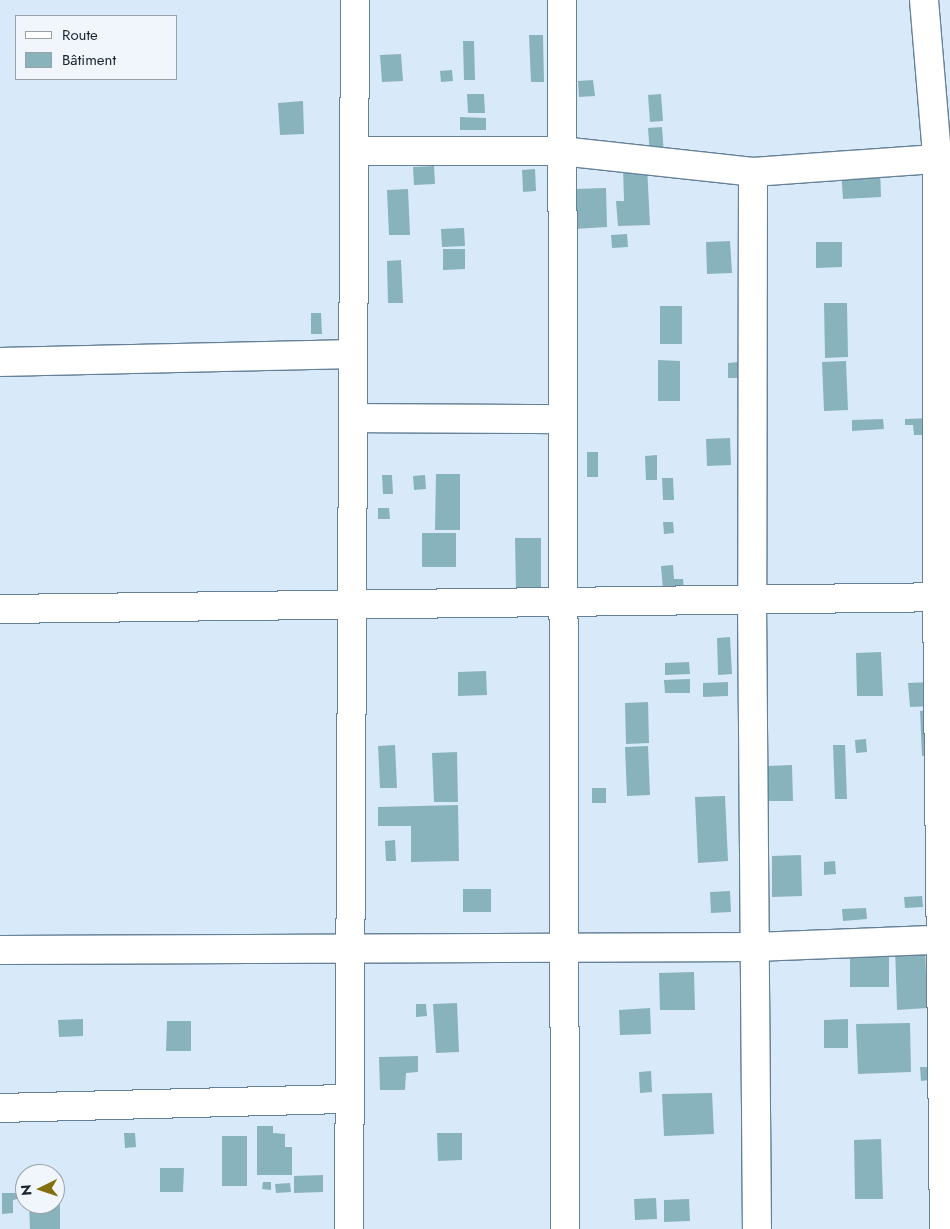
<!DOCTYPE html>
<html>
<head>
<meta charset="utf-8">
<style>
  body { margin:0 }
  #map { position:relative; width:950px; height:1229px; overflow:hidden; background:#d8eafa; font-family:Jost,sans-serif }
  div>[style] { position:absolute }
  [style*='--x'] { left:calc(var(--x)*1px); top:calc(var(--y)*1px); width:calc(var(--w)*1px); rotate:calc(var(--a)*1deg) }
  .building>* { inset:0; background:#88b3bd }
  .roads { filter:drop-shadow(1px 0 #658198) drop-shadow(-1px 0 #658198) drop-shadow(0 1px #658198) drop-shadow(0 -1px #658198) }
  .minor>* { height:28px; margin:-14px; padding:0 14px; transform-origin:14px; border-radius:14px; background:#fff }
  span { translate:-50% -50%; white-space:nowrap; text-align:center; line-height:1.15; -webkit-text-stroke:4px #f0f6fb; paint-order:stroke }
  .legend { position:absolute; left:15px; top:15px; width:162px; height:65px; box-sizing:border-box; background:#f0f6fb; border:1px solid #9aa2a9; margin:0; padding:6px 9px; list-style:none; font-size:15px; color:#19242e }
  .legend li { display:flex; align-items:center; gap:10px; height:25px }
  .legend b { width:25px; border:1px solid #9aa2a9 }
  .north { position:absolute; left:15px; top:1164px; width:50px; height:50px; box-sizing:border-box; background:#f0f6fb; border:1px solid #9aa2a9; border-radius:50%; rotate:266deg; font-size:14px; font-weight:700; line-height:20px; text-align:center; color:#19242e }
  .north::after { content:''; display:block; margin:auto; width:18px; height:22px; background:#846f0e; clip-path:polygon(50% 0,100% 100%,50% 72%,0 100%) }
</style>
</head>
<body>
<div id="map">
  <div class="building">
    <div style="clip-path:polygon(529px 35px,543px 35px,544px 82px,531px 82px)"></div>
    <div style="clip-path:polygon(463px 41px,474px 41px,475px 80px,464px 80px)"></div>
    <div style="clip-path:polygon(401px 54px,403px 81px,382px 82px,380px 55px)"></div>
    <div style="clip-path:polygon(452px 70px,453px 81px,441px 82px,440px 71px)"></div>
    <div style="clip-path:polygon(593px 80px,595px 96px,579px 97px,578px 81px)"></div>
    <div style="clip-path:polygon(467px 94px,484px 94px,485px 113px,468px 113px)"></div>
    <div style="clip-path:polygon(661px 94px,663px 121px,650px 122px,648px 95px)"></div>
    <div style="clip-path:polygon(303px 101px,304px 134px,280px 135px,278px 103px)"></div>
    <div style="clip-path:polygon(460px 117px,486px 118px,486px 130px,460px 130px)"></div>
    <div style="clip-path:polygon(662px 127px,664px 154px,650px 155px,648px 128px)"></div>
    <div style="clip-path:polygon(434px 166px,435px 184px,414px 185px,413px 167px)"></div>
    <div style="clip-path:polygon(647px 166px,650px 225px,618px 226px,616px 201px,624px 201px,623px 167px)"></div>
    <div style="clip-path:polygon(880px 168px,881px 197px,843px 199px,841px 169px)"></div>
    <div style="clip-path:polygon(535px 169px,536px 191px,523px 192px,522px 170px)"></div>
    <div style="clip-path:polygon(606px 188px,607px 227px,574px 229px,573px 189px)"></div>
    <div style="clip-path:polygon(408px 189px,410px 235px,389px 235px,387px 190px)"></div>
    <div style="clip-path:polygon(464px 228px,465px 246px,442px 247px,441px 229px)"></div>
    <div style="clip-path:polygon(627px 234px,628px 247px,612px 248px,611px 235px)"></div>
    <div style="clip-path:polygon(730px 241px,732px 273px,707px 274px,706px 242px)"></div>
    <div style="clip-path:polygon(816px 242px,842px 242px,842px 267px,816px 268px)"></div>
    <div style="clip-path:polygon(443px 249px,465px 249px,465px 269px,443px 270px)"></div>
    <div style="clip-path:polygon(401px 260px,403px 303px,388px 303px,387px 261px)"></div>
    <div style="clip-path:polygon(824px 303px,847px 303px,848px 357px,825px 358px)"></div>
    <div style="clip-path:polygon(660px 306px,682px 306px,682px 344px,660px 344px)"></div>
    <div style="clip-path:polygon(311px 313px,321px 313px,322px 334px,311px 334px)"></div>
    <div style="clip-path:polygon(658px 360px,680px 361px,680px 401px,658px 401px)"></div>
    <div style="clip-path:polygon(846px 361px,848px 410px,824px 411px,822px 362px)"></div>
    <div style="clip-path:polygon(739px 362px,740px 378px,728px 378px,728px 363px)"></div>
    <div style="clip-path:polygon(930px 418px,930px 435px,914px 435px,913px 425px,905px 425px,905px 419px)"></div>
    <div style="clip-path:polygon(883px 419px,884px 429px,852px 431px,852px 420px)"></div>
    <div style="clip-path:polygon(730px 438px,731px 465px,707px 466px,706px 439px)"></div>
    <div style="clip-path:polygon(587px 452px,598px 452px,598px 477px,587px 477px)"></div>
    <div style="clip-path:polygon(657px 455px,657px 480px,646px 480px,645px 456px)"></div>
    <div style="clip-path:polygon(436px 474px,460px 474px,460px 530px,435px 530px)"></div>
    <div style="clip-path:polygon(382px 475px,392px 475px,393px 494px,383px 494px)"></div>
    <div style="clip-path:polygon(425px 475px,426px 489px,414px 490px,413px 476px)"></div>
    <div style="clip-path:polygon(662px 478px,673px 478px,674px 500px,663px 500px)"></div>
    <div style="clip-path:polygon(378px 508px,389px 508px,390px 519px,378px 519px)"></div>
    <div style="clip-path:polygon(663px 522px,673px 522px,674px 533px,664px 534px)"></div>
    <div style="clip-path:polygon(422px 533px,456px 533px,456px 567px,422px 567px)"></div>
    <div style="clip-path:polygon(515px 538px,541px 538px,541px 590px,516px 590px)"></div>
    <div style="clip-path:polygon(673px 565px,674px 579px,683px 579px,684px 589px,663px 590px,661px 566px)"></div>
    <div style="clip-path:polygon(730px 637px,732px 674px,718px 675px,717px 638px)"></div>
    <div style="clip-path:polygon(881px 652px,883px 696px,857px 696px,856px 653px)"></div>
    <div style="clip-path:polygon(689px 662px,690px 674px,665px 675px,665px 663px)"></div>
    <div style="clip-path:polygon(486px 671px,487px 695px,458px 696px,458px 672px)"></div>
    <div style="clip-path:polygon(690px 679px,690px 693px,665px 693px,664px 680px)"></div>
    <div style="clip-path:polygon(728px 682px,728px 696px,703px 697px,703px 683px)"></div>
    <div style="clip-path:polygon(930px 682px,932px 706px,910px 707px,908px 683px)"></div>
    <div style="clip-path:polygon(648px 702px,649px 743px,626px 744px,625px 703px)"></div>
    <div style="clip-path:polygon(931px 710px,933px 755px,922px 756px,920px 711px)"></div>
    <div style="clip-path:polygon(866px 739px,867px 752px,856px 753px,855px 740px)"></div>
    <div style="clip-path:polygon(395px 745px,397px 788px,380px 788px,378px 746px)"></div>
    <div style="clip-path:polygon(833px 745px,845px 745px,847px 799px,835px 799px)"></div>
    <div style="clip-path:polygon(648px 746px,650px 795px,627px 796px,625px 747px)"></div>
    <div style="clip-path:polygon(457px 752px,458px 802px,434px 802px,432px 753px)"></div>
    <div style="clip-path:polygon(792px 765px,793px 801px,768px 801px,767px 766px)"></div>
    <div style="clip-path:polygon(592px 788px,606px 788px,606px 803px,592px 803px)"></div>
    <div style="clip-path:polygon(725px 796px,728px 861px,698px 863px,695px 797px)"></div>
    <div style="clip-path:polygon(458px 805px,459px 861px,411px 862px,411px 826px,378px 826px,378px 807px)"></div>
    <div style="clip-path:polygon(395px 840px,396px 861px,386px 861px,385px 841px)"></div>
    <div style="clip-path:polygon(801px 855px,802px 896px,772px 897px,772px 856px)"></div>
    <div style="clip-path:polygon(835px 861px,836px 874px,824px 875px,824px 862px)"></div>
    <div style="clip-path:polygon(463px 889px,491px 889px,491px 912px,463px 912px)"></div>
    <div style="clip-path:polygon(730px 891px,731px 912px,711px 913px,710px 892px)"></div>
    <div style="clip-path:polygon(922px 896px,923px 907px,905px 908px,904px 897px)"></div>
    <div style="clip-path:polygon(866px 908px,867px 919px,843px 921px,842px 909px)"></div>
    <div style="clip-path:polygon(925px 944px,927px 1008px,897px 1010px,895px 945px)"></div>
    <div style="clip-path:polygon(850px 950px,889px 950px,889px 987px,850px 987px)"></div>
    <div style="clip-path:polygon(694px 972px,695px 1010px,660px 1010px,659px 973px)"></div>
    <div style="clip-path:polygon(457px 1003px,459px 1052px,436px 1053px,433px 1004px)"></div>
    <div style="clip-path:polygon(416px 1004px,426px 1004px,427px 1016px,416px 1017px)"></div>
    <div style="clip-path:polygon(650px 1008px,651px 1034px,620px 1035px,619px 1010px)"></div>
    <div style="clip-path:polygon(83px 1019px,83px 1036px,59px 1037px,58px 1020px)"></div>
    <div style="clip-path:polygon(848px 1019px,848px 1048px,824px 1048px,824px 1020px)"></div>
    <div style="clip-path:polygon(167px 1021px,191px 1021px,191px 1051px,166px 1051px)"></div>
    <div style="clip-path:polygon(910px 1023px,911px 1072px,858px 1074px,856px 1024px)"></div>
    <div style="clip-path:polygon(418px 1056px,418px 1072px,406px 1073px,405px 1090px,380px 1090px,379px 1057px)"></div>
    <div style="clip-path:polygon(920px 1067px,928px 1067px,929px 1080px,921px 1081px)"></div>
    <div style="clip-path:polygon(651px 1071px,652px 1092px,640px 1093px,639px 1072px)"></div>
    <div style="clip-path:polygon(712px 1093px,714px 1134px,664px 1136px,662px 1094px)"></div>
    <div style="clip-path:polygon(257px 1126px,273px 1126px,273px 1133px,285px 1134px,285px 1147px,292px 1147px,292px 1175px,257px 1175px)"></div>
    <div style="clip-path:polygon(124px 1133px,135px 1133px,136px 1147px,125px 1148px)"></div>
    <div style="clip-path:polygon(437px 1133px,462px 1133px,462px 1160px,438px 1161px)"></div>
    <div style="clip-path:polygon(222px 1136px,247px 1136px,247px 1186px,222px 1186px)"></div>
    <div style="clip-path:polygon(881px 1139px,883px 1199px,855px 1199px,854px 1140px)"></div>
    <div style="clip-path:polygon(160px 1168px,184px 1168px,183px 1192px,160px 1192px)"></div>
    <div style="clip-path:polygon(323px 1175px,323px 1192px,294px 1193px,294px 1176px)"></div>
    <div style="clip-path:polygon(263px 1182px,271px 1182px,271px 1190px,262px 1189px)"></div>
    <div style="clip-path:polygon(290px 1183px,291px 1192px,276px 1193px,275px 1184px)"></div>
    <div style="clip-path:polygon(2px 1193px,22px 1193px,22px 1198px,13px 1200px,13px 1213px,2px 1214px)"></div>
    <div style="clip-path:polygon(55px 1197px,60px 1197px,60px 1229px,30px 1229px,29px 1204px,55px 1204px)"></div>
    <div style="clip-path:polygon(656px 1198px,657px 1219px,635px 1220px,634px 1199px)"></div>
    <div style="clip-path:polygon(689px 1199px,690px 1221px,664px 1222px,664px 1200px)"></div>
  </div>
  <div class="roads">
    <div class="minor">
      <div style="--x:562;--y:0;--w:1229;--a:89.86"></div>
      <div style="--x:924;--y:0;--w:157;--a:85.2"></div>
      <div style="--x:937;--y:156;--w:440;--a:90"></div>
      <div style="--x:937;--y:596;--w:633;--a:89.37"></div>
      <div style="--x:354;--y:151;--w:207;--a:0"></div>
      <div style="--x:561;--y:151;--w:193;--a:6.2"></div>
      <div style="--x:753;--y:172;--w:197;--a:-4.1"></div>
      <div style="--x:753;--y:172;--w:427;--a:90.1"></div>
      <div style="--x:752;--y:599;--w:630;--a:89.55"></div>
      <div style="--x:0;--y:362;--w:353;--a:-1.3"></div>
      <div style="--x:353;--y:418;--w:210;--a:0.3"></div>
      <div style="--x:0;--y:609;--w:950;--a:-0.72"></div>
      <div style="--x:0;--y:950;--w:755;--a:-0.23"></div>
      <div style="--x:755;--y:947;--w:195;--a:-2.3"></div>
      <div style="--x:0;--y:1108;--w:349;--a:-1.5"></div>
      <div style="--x:349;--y:1229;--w:1229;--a:-89.72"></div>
    </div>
  </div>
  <ul class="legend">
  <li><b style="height:6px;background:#fff"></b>Route</li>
  <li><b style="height:14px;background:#88b3bd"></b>Bâtiment</li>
  </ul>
  <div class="north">N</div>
</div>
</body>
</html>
